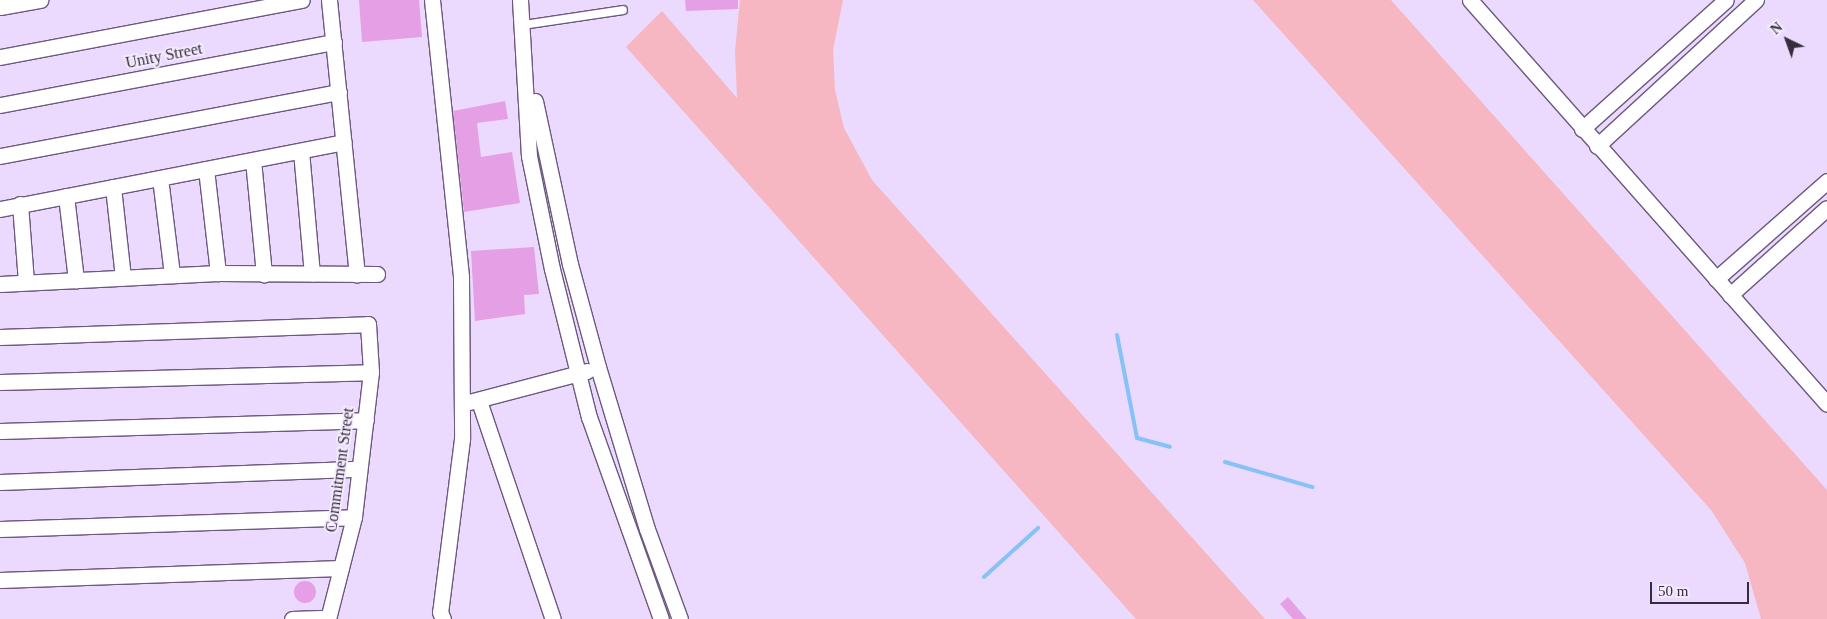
<!DOCTYPE html>
<html>
<head>
<meta charset="utf-8">
<style>
  body { margin:0 }
  #map { position:relative; width:1827px; height:619px; overflow:hidden; background:#ebdafd; font-family:"Times New Roman",serif }
  div>[style] { position:absolute }
  [style*='--x'] { left:calc(var(--x)*1px); top:calc(var(--y)*1px); width:calc(var(--w)*1px); rotate:calc(var(--a)*1deg) }
  .green>* { inset:0; background:#f6b7c2 }
  .stream>* { height:4px; margin:-2px; padding:0 2px; transform-origin:2px; border-radius:2px; background:#86c1f7 }
  .building>* { inset:0; background:#e59fe4 }
  .round { border-radius:50% }
  .roads { filter:drop-shadow(1px 0 #6c597f) drop-shadow(-1px 0 #6c597f) drop-shadow(0 1px #6c597f) drop-shadow(0 -1px #6c597f) }
  .service>* { height:8px; margin:-4px; padding:0 4px; transform-origin:4px; border-radius:4px; background:#fff }
  .minor>* { height:15px; margin:-7.5px; padding:0 7.5px; transform-origin:7.5px; border-radius:7.5px; background:#fff }
  span { translate:-50% -50%; white-space:nowrap; text-align:center; line-height:1.15; -webkit-text-stroke:4px #f3ebfd; paint-order:stroke }
  .street-label { font-size:16px; color:#352d3e }
  .north { position:absolute; left:1762px; top:15px; width:50px; height:50px; -webkit-text-stroke:4px #f3ebfd; paint-order:stroke; rotate:318deg; font-size:14px; font-weight:700; line-height:20px; text-align:center; color:#352d3e }
  .north::after { content:''; display:block; margin:auto; width:18px; height:22px; background:#352d3e; clip-path:polygon(50% 0,100% 100%,50% 72%,0 100%) }
  .scale { position:absolute; left:1650px; top:582px; width:99px; height:22px; box-sizing:border-box; border:2px solid #352d3e; border-top:0; padding-left:6px; font-size:15px; line-height:18px; white-space:nowrap; color:#352d3e; -webkit-text-stroke:4px #f3ebfd; paint-order:stroke }
</style>
</head>
<body>
<div id="map">
  <div class="green">
    <div style="clip-path:polygon(740px 0,843px 0,833px 50px,835px 90px,844px 128px,872px 180px,1265px 619px,1136px 619px,626px 47px,662px 11px,737px 98px,735px 51px)"></div>
    <div style="clip-path:polygon(1253px 0,1391px 0,1827px 490px,1827px 619px,1761px 619px,1745px 563px,1711px 510px)"></div>
  </div>
  <div class="stream">
    <div style="--x:1117;--y:335;--w:105;--a:79"></div>
    <div style="--x:1137;--y:438;--w:34;--a:15"></div>
    <div style="--x:1225;--y:462;--w:91;--a:16"></div>
    <div style="--x:984;--y:577;--w:73;--a:-42.2"></div>
  </div>
  <div class="building">
    <div style="clip-path:polygon(359px 0,419px 0,422px 37px,362px 42px)"></div>
    <div style="clip-path:polygon(685px 0,738px 0,738px 9px,686px 11px)"></div>
    <div style="clip-path:polygon(505px 101px,508px 119px,477px 123px,481px 157px,512px 152px,520px 203px,464px 212px,453px 111px)"></div>
    <div style="clip-path:polygon(534px 247px,539px 294px,524px 295px,525px 314px,475px 321px,471px 251px)"></div>
    <div class="round" style="left:294px;top:581px;width:22px;height:22px"></div>
    <div style="clip-path:polygon(1288px 597px,1307px 619px,1293px 619px,1280px 604px)"></div>
  </div>
  <div class="roads">
    <div class="service">
      <div style="--x:523;--y:25;--w:101;--a:-8.5"></div>
    </div>
    <div class="minor">
      <div style="--x:329;--y:0;--w:276;--a:84.2"></div>
      <div style="--x:432;--y:0;--w:279;--a:84"></div>
      <div style="--x:461;--y:277;--w:162;--a:89.6"></div>
      <div style="--x:462;--y:439;--w:174;--a:97.2"></div>
      <div style="--x:440;--y:612;--w:8;--a:67"></div>
      <div style="--x:520;--y:0;--w:156;--a:86.7"></div>
      <div style="--x:529;--y:156;--w:115;--a:78.5"></div>
      <div style="--x:552;--y:269;--w:153;--a:76"></div>
      <div style="--x:589;--y:417;--w:214;--a:70.4"></div>
      <div style="--x:1470;--y:0;--w:539;--a:48.53"></div>
      <div style="--x:0;--y:7;--w:41;--a:-9.9"></div>
      <div style="--x:0;--y:57;--w:307;--a:-10.7"></div>
      <div style="--x:535;--y:101;--w:167;--a:77.9"></div>
      <div style="--x:570;--y:264;--w:107;--a:74.8"></div>
      <div style="--x:598;--y:367;--w:169;--a:73.2"></div>
      <div style="--x:647;--y:529;--w:96;--a:69.9"></div>
      <div style="--x:0;--y:105;--w:340;--a:-10.7"></div>
      <div style="--x:1582;--y:129;--w:193;--a:-41.9"></div>
      <div style="--x:1597;--y:146;--w:216;--a:-42.6"></div>
      <div style="--x:301;--y:151;--w:123;--a:84.9"></div>
      <div style="--x:0;--y:156;--w:345;--a:-10.7"></div>
      <div style="--x:253;--y:160;--w:115;--a:84.5"></div>
      <div style="--x:206;--y:169;--w:105;--a:83.4"></div>
      <div style="--x:160;--y:178;--w:98;--a:82.9"></div>
      <div style="--x:113;--y:187;--w:91;--a:83.7"></div>
      <div style="--x:66;--y:196;--w:85;--a:83.2"></div>
      <div style="--x:20;--y:204;--w:78;--a:85.6"></div>
      <div style="--x:0;--y:209;--w:350;--a:-11"></div>
      <div style="--x:1716;--y:279;--w:148;--a:-41.4"></div>
      <div style="--x:0;--y:284;--w:218;--a:-2.9"></div>
      <div style="--x:218;--y:273;--w:159;--a:0.4"></div>
      <div style="--x:1730;--y:295;--w:130;--a:-41.9"></div>
      <div style="--x:0;--y:337;--w:368;--a:-2"></div>
      <div style="--x:368;--y:324;--w:48;--a:86.4"></div>
      <div style="--x:371;--y:372;--w:146;--a:96.7"></div>
      <div style="--x:354;--y:517;--w:105;--a:104.3"></div>
      <div style="--x:0;--y:382;--w:371;--a:-1.5"></div>
      <div style="--x:479;--y:401;--w:230;--a:71.3"></div>
      <div style="--x:469;--y:402;--w:122;--a:-14.7"></div>
      <div style="--x:0;--y:431;--w:366;--a:-1.7"></div>
      <div style="--x:0;--y:482;--w:359;--a:-2.1"></div>
      <div style="--x:0;--y:529;--w:354;--a:-1.9"></div>
      <div style="--x:0;--y:580;--w:341;--a:-2"></div>
      <div style="--x:292;--y:619;--w:36;--a:-2"></div>
    </div>
  </div>
  <div class="street-label">
    <span style="left:164px;top:56px;rotate:-11deg">Unity Street</span>
    <span style="left:340px;top:470px;rotate:-82deg">Commitment Street</span>
  </div>
  <div class="north">N</div>
  <div class="scale">50 m</div>
</div>
</body>
</html>
